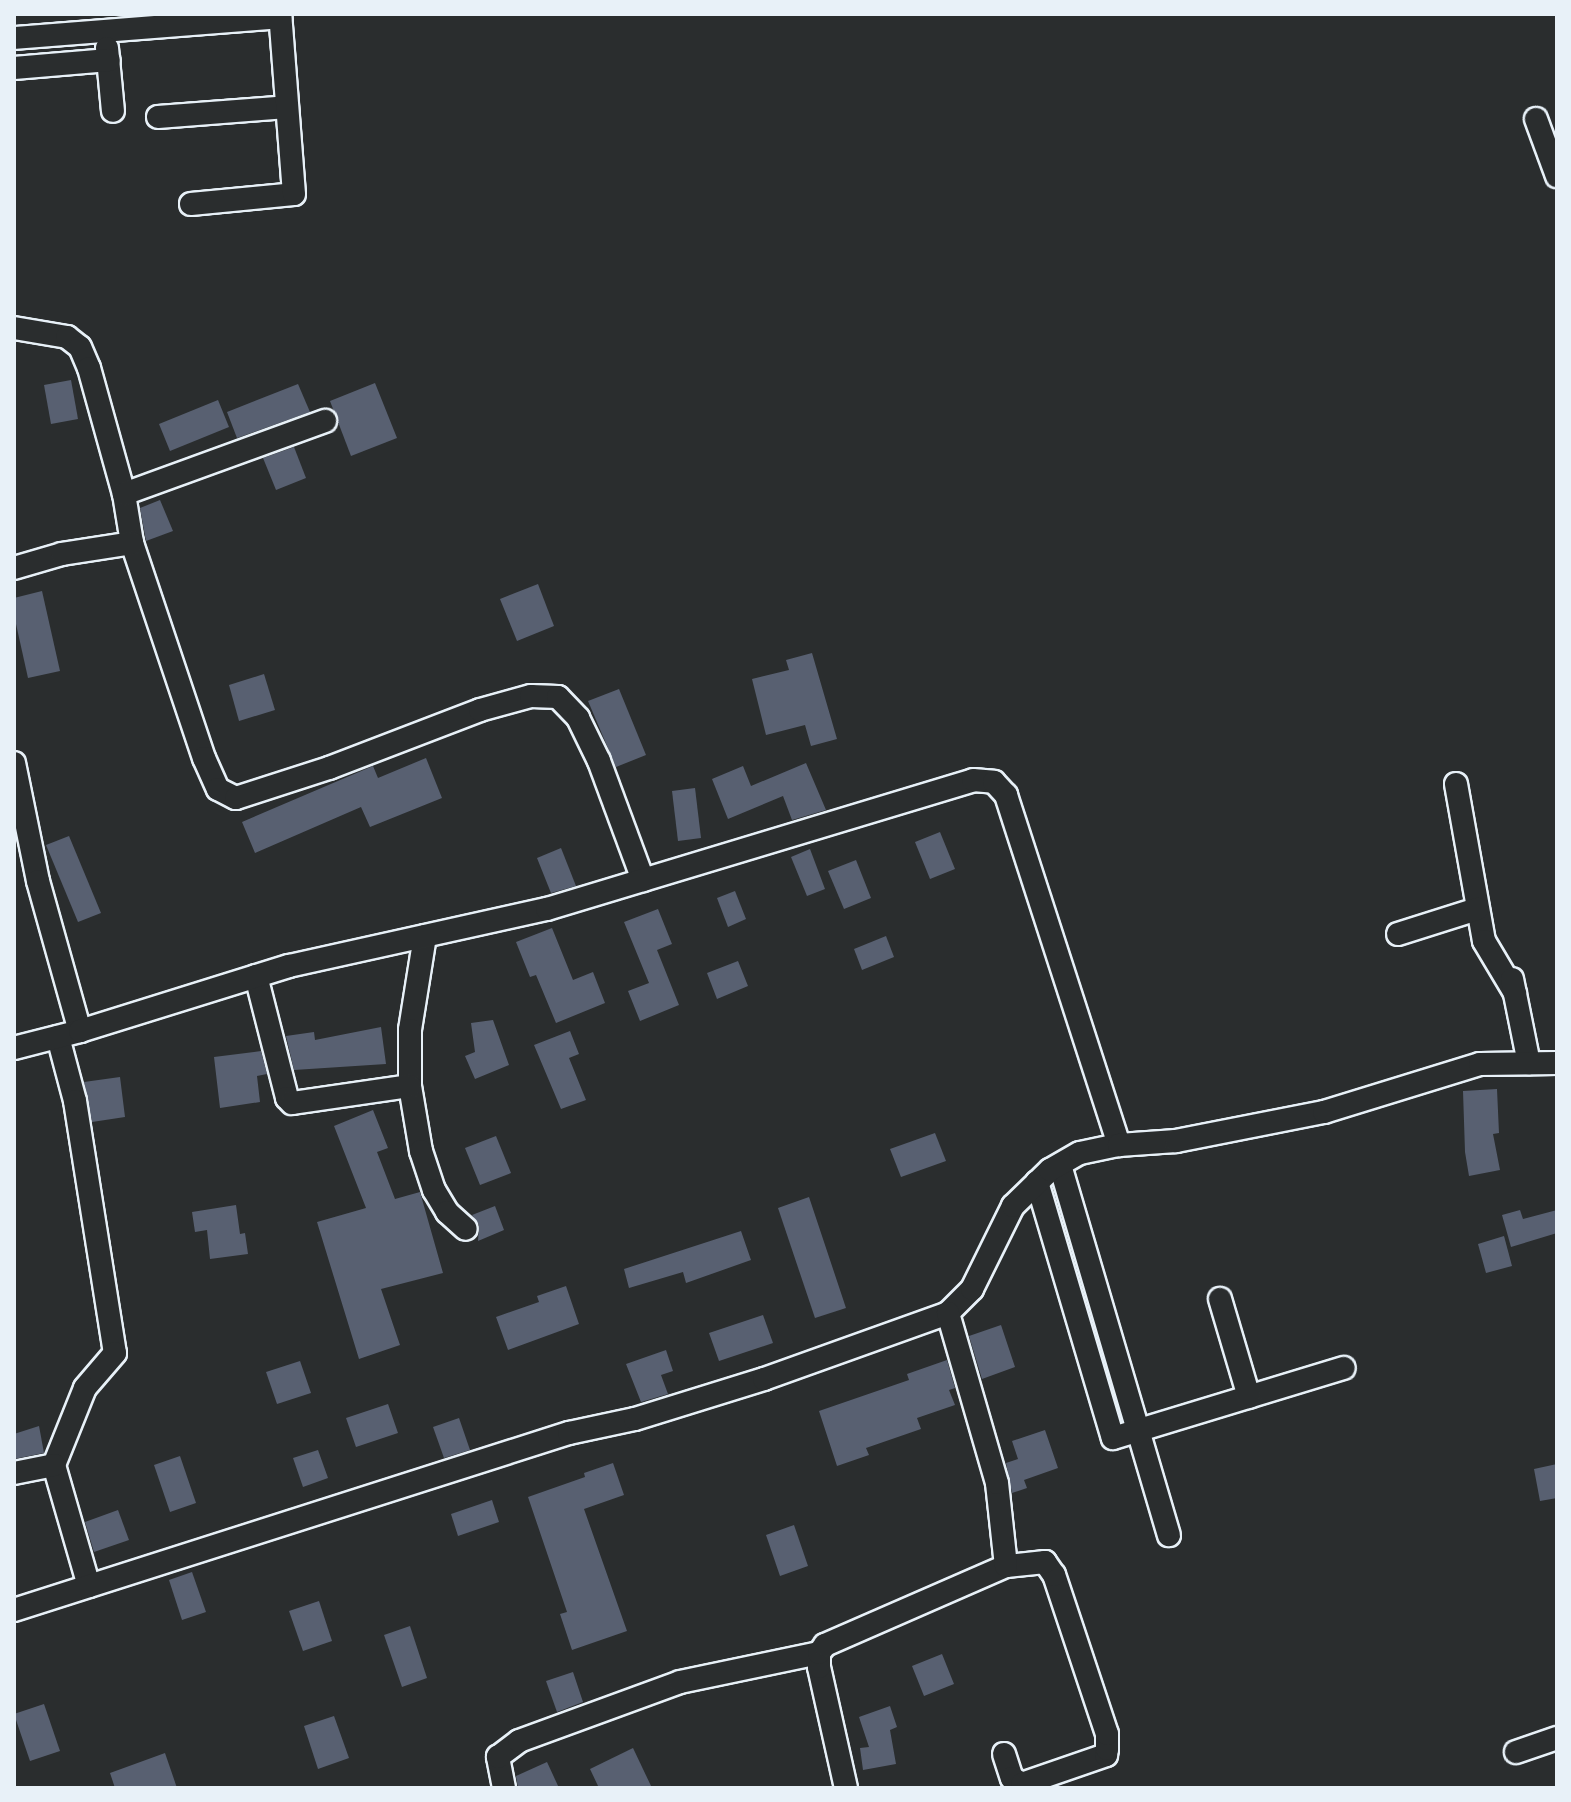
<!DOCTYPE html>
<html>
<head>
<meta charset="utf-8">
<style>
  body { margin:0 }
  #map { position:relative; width:1571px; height:1802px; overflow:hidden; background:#2a2d2e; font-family:Itim,sans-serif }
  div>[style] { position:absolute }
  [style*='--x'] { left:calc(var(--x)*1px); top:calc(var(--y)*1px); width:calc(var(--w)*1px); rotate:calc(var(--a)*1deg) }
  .building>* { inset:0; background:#586071 }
  .roads { filter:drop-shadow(2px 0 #e8f1f8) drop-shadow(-2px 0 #e8f1f8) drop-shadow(0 2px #e8f1f8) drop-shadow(0 -2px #e8f1f8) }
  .minor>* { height:22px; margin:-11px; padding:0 11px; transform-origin:11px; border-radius:11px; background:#2a2d2e }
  span { translate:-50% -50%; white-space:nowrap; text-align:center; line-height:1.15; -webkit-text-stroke:8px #2a2d2e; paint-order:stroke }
  .frame { position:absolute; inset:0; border:16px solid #e8f1f8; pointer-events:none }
</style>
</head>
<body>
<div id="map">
  <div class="building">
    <div style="clip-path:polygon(71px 380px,78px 419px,51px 424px,44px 385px)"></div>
    <div style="clip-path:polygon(375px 383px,397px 438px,351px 456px,330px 401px)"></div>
    <div style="clip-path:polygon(298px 384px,310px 412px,237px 438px,227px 412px)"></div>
    <div style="clip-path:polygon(218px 400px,229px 427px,170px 451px,159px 424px)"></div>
    <div style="clip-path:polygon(294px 447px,306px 478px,276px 490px,263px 458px)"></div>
    <div style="clip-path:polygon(160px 500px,173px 531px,146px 541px,140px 508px)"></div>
    <div style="clip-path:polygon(538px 584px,554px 626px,517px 641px,500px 599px)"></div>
    <div style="clip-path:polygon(42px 591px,60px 671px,28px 678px,14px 615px,14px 598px)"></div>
    <div style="clip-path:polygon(812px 653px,837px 739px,811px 746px,805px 725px,766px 735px,752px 679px,789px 670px,786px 660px)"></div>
    <div style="clip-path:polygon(264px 674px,275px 710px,239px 721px,229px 685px)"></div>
    <div style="clip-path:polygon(619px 689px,646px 755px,616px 767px,588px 701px)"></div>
    <div style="clip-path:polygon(426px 758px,442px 798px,370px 827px,361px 807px,255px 853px,242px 822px,373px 766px,378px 778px)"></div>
    <div style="clip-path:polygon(806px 763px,826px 810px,792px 820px,783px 796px,728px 819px,712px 779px,743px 766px,751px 786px)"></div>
    <div style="clip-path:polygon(695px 788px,701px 838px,678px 841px,672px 791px)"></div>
    <div style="clip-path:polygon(940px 832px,955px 869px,930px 879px,915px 842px)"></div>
    <div style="clip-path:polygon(69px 836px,101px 913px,78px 922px,46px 845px)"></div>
    <div style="clip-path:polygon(561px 848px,576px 886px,551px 893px,537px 858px)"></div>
    <div style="clip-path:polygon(810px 849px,825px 889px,807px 896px,791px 857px)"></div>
    <div style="clip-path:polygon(856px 860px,871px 898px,844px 909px,828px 871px)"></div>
    <div style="clip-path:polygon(735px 891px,746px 919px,728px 927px,717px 898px)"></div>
    <div style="clip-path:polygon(658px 909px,672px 944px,657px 950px,679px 1005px,640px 1021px,628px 991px,649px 983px,624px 922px)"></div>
    <div style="clip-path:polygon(552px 928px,573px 980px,593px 972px,605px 1003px,556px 1023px,536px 975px,530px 977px,516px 942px)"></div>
    <div style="clip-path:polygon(886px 936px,894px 957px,862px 970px,854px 949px)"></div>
    <div style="clip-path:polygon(738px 961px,748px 986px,717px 999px,707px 973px)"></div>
    <div style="clip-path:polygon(493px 1020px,509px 1065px,475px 1079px,465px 1056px,475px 1052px,471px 1023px)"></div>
    <div style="clip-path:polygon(381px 1027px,386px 1064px,294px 1070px,286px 1036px,314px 1032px,315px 1040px)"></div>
    <div style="clip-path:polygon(570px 1031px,579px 1054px,569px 1058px,586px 1100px,561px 1109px,534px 1045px)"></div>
    <div style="clip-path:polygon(261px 1051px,267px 1074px,257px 1076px,260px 1102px,220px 1108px,214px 1057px)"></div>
    <div style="clip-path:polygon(120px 1077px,125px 1117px,92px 1122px,84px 1082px)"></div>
    <div style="clip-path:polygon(1497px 1089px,1499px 1133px,1493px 1134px,1500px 1170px,1469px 1176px,1465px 1152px,1463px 1091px)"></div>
    <div style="clip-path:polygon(373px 1110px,388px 1148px,377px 1152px,395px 1199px,420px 1192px,443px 1273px,381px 1289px,400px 1345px,359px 1359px,317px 1222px,366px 1208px,334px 1126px)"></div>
    <div style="clip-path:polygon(935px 1133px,946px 1161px,901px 1177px,890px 1149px)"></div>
    <div style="clip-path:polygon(496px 1136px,511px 1173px,480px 1185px,465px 1148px)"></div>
    <div style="clip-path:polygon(809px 1197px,846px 1308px,815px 1318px,778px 1208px)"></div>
    <div style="clip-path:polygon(236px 1205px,240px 1234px,245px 1233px,248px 1254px,210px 1259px,207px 1230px,195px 1232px,192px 1212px)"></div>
    <div style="clip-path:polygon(495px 1206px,504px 1230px,478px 1241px,479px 1225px,472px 1215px)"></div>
    <div style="clip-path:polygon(1520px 1210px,1523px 1219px,1557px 1210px,1557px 1233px,1511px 1247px,1502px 1215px)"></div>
    <div style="clip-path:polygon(741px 1231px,751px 1260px,686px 1283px,683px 1272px,629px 1288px,624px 1269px)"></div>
    <div style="clip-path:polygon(1504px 1236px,1512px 1266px,1486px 1273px,1478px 1244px)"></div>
    <div style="clip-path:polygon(566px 1286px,579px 1324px,508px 1350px,496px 1317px,539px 1302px,537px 1296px)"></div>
    <div style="clip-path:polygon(763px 1315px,773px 1343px,719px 1361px,709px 1333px)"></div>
    <div style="clip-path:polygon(1001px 1325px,1015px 1367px,982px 1379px,969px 1336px)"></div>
    <div style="clip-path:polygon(666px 1350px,673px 1371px,661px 1375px,668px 1394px,641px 1402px,626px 1364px)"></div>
    <div style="clip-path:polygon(947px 1360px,955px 1388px,949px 1390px,955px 1405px,917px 1418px,921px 1429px,866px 1448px,869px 1455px,837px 1466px,819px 1411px,909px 1380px,907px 1374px)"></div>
    <div style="clip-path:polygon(300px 1361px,311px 1393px,277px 1404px,266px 1372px)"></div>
    <div style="clip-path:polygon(388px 1404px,398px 1433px,356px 1447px,346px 1418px)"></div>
    <div style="clip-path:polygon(459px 1418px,470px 1450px,444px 1458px,433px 1427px)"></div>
    <div style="clip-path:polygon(39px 1426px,44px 1453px,14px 1459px,14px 1434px)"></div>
    <div style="clip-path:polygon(1045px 1430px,1058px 1468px,1024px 1480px,1027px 1488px,1012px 1493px,1006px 1463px,1018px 1459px,1012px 1441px)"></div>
    <div style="clip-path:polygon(318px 1450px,328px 1478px,303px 1487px,293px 1458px)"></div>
    <div style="clip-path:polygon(180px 1456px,196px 1503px,170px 1512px,154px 1465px)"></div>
    <div style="clip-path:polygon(613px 1463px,624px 1495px,584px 1509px,627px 1631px,572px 1650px,560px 1614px,567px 1612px,528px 1497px,585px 1477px,584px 1473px)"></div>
    <div style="clip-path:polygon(1557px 1464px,1557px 1498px,1540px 1501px,1534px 1469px)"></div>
    <div style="clip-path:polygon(492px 1500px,499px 1522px,458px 1536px,451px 1514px)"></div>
    <div style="clip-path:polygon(118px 1510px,129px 1540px,94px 1552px,85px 1522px)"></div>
    <div style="clip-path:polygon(794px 1525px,808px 1566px,780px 1576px,766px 1535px)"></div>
    <div style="clip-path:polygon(192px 1572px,206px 1612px,182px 1620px,169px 1580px)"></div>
    <div style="clip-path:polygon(319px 1601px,332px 1641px,303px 1651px,289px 1611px)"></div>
    <div style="clip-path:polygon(410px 1626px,427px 1678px,402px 1687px,384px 1635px)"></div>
    <div style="clip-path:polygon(942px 1654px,954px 1684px,924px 1696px,912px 1666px)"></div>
    <div style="clip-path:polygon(573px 1672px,583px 1702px,557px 1712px,546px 1681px)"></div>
    <div style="clip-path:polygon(44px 1704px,60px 1751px,30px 1761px,14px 1714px)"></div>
    <div style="clip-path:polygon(890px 1706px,897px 1727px,890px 1730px,896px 1764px,863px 1770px,860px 1748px,869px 1747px,859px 1717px)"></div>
    <div style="clip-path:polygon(334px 1716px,349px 1758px,318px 1769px,304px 1726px)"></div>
    <div style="clip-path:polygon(633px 1748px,652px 1788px,599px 1788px,590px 1769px)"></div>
    <div style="clip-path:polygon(165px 1753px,177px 1788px,115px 1788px,110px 1773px)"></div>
    <div style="clip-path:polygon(547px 1762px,559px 1788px,518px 1788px,516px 1776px)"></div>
  </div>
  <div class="roads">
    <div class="minor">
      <div style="--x:14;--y:38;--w:267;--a:-4.5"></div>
      <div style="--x:107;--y:48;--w:63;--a:84.6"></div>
      <div style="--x:14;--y:68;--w:95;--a:-4.8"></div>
      <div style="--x:158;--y:117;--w:129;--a:-4.4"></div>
      <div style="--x:1536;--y:119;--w:61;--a:69.8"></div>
      <div style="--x:191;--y:204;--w:103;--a:-5.5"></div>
      <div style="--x:294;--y:194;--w:181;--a:-94.4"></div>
      <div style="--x:14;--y:328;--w:54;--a:9.6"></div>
      <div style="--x:67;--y:337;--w:16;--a:38"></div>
      <div style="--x:80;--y:347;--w:23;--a:67"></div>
      <div style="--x:89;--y:368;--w:131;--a:74.5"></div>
      <div style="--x:124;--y:494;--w:50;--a:80.7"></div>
      <div style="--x:132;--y:543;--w:227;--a:71.5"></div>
      <div style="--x:204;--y:758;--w:34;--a:66"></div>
      <div style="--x:218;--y:789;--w:20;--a:27"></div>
      <div style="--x:236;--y:798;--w:98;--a:-17.9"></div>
      <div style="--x:329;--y:768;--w:162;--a:-21"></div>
      <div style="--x:480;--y:710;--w:53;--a:-15.4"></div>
      <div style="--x:531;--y:696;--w:27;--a:2"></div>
      <div style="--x:558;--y:697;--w:29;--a:46"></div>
      <div style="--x:578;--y:718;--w:48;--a:64"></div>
      <div style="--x:599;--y:761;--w:127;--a:69.7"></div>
      <div style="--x:124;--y:494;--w:214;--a:-20"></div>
      <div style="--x:14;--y:568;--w:50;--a:-16.3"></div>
      <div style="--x:62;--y:554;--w:71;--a:-8.9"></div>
      <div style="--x:14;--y:763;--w:120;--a:78.5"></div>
      <div style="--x:38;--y:881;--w:156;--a:74.4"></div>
      <div style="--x:1456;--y:784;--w:159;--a:79.9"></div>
      <div style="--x:1484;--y:941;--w:61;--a:59.2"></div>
      <div style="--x:1398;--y:934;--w:83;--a:-17.6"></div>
      <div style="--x:425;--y:936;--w:95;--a:99.1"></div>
      <div style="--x:410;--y:1030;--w:56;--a:90"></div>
      <div style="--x:410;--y:1086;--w:66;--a:80.4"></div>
      <div style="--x:421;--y:1151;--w:41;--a:71.6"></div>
      <div style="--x:434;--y:1190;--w:26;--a:59"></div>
      <div style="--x:447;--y:1212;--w:25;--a:42"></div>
      <div style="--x:256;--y:976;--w:126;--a:75.7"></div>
      <div style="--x:287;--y:1098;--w:7;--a:45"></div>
      <div style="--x:292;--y:1103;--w:119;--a:-8.2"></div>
      <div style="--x:1512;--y:979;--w:86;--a:78.6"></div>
      <div style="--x:58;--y:1037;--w:66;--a:75.1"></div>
      <div style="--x:75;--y:1101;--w:255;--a:81"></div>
      <div style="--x:115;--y:1353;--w:46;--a:130.6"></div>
      <div style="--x:85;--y:1388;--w:83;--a:111.9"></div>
      <div style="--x:54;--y:1465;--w:126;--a:73.9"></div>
      <div style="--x:14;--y:1048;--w:68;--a:-14.4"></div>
      <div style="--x:80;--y:1031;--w:219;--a:-17.3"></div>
      <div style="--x:289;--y:966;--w:264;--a:-12.5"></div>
      <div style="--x:547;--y:909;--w:445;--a:-16.8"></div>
      <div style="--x:973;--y:780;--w:21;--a:5"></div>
      <div style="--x:994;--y:782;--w:18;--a:47"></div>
      <div style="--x:1006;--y:795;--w:368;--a:72.1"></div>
      <div style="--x:1060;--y:1165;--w:386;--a:73.6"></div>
      <div style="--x:1037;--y:1182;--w:267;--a:73.5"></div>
      <div style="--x:1113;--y:1438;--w:241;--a:-16.9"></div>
      <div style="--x:1220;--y:1299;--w:102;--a:73.5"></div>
      <div style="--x:14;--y:1473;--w:41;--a:-11.3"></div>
      <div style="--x:14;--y:1610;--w:583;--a:-17.69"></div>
      <div style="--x:569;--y:1433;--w:67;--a:-12"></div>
      <div style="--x:635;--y:1419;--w:135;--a:-17.2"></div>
      <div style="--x:764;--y:1379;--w:195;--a:-19.7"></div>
      <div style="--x:948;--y:1313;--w:34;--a:-45"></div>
      <div style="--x:972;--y:1289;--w:93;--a:-63.7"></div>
      <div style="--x:1013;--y:1206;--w:52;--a:-44.2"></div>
      <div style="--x:1050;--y:1170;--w:34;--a:-30"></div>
      <div style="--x:1080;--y:1153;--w:40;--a:-12"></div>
      <div style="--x:1119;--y:1145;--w:57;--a:-4"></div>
      <div style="--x:1176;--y:1141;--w:151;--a:-11.1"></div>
      <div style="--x:1324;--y:1112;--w:163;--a:-17.1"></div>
      <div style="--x:1480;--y:1064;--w:77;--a:-0.7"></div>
      <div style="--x:1516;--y:1752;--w:43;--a:-18.9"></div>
      <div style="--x:1004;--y:1754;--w:25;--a:72"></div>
      <div style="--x:1012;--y:1778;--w:12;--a:31"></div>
      <div style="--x:1022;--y:1784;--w:89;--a:-19"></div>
      <div style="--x:1106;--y:1755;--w:6;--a:-81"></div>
      <div style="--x:1107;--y:1749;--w:15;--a:-90"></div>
      <div style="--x:1107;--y:1734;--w:168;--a:-108.4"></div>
      <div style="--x:1054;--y:1575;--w:16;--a:-125"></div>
      <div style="--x:1045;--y:1562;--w:39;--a:174"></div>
      <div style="--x:504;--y:1788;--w:32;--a:-101"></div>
      <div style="--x:498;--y:1757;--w:26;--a:-37"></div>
      <div style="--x:519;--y:1741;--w:171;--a:-20.1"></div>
      <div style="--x:680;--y:1682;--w:142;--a:-11.8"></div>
      <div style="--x:846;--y:1788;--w:124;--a:-102.6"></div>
      <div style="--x:819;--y:1667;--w:14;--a:-90"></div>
      <div style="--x:819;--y:1653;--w:10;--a:-53"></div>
      <div style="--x:825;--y:1645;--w:197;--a:-23.6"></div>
      <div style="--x:1006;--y:1566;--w:83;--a:-96.2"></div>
      <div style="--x:997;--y:1483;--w:177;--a:-106.1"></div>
    </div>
  </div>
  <div class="frame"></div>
</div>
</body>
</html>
